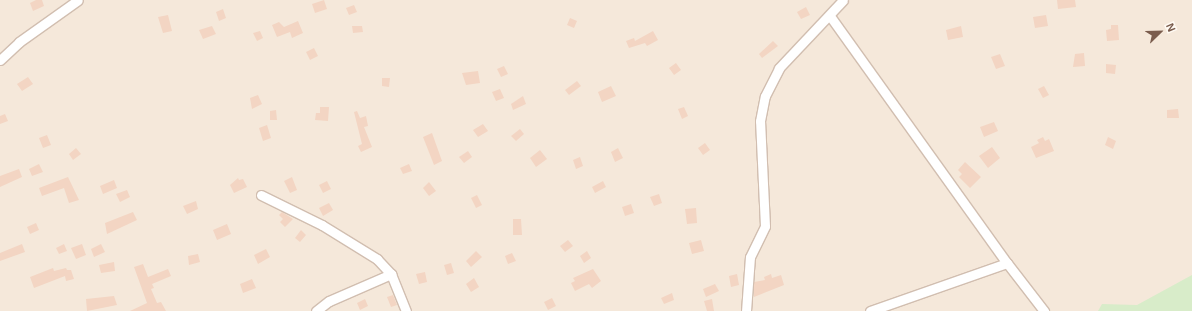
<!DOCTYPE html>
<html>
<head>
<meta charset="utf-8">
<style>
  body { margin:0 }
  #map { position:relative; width:1192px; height:311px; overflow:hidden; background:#fdf6ec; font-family:Helvetica,sans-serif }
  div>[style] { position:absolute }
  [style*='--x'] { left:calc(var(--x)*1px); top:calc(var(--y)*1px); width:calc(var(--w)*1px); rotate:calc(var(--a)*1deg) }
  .residential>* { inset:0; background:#f5e8da }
  .green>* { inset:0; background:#d8ecc9 }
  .building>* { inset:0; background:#f3d5c3 }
  .roads { filter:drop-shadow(1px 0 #d1beb0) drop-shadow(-1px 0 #d1beb0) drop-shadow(0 1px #d1beb0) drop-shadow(0 -1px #d1beb0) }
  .minor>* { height:9px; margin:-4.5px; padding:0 4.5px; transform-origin:4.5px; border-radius:4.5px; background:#fff }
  span { translate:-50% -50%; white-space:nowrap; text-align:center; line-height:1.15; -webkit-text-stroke:3px #fffaf3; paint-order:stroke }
  .north { position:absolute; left:1140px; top:12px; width:40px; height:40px; -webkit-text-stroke:3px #fffaf3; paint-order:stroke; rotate:67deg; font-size:11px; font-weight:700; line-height:16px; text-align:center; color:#7a5c4d }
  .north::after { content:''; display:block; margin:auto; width:14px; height:18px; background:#7a5c4d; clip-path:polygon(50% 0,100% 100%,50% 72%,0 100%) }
</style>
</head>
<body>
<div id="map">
  <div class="residential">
    <div style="clip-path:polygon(0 0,1192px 0,1192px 311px,0 311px)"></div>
  </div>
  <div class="green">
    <div style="clip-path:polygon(1192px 275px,1192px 311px,1098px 311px,1102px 304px,1137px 305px)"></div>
  </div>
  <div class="building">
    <div style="clip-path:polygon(36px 0,42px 0,44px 6px,33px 11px,30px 3px)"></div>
    <div style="clip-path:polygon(324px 0,327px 9px,315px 13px,312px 4px)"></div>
    <div style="clip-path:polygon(1057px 0,1075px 0,1076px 7px,1058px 9px)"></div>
    <div style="clip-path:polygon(354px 5px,357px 12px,349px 15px,346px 8px)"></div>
    <div style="clip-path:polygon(806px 7px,810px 15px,801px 19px,797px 12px)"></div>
    <div style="clip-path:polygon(223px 9px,226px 18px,219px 21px,216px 12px)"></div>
    <div style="clip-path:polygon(168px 15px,172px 31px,163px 33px,158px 17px)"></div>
    <div style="clip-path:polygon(1046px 15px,1048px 26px,1035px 28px,1033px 17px)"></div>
    <div style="clip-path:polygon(570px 18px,577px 21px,574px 28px,567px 25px)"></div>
    <div style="clip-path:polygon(298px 21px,303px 33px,292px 38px,290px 32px,277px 37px,272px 25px,279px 22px,284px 27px)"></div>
    <div style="clip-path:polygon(1111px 25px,1118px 25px,1119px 40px,1107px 41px,1106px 30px,1111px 29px)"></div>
    <div style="clip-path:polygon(212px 26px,216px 34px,203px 39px,199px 30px)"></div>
    <div style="clip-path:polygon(352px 26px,362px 26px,363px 32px,353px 33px)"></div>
    <div style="clip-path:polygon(961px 26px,963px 37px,948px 40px,946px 30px)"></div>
    <div style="clip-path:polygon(260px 31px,263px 38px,257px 41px,253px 33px)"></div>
    <div style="clip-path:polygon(653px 31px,658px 40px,647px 46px,645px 43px,629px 48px,626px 41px,634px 38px,635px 41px)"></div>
    <div style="clip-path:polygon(773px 41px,778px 46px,762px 58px,759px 54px)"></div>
    <div style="clip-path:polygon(314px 48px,318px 56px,310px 60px,306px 52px)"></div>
    <div style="clip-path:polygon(1084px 53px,1085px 66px,1073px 67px,1075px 54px)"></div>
    <div style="clip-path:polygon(1000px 54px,1005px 66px,996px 69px,991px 57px)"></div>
    <div style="clip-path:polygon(676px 63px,681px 70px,674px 75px,669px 68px)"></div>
    <div style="clip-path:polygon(1106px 64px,1116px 65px,1115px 74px,1106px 73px)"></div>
    <div style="clip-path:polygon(504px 66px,508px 74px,501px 77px,497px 69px)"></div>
    <div style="clip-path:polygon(478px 71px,480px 83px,466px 85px,462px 73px)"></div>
    <div style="clip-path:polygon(28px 77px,33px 84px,22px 91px,17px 84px)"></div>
    <div style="clip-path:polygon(382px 78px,390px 78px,389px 87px,382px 86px)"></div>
    <div style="clip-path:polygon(577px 81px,581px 86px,569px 95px,565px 90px)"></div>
    <div style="clip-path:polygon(611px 86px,616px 96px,602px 102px,598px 92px)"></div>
    <div style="clip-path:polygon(1044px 86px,1049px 95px,1043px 98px,1038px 89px)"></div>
    <div style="clip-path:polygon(500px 89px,504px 98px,496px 101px,492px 92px)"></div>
    <div style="clip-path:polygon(258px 95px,262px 104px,252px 109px,250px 98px)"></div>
    <div style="clip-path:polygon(523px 96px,526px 104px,513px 110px,511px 104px)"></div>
    <div style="clip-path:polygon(320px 107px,329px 107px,328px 121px,315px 120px,316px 113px,320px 113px)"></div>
    <div style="clip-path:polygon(684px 107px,688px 116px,682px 119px,678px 109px)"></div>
    <div style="clip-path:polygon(1178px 109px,1179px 118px,1167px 118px,1167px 110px)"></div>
    <div style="clip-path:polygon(276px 110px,277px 120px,270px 120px,270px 111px)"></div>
    <div style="clip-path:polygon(357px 111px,360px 118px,366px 116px,368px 126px,364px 127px,372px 147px,361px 152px,358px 146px,362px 144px,354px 112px)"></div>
    <div style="clip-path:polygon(5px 114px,8px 121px,0 124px,0 116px)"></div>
    <div style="clip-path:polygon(994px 122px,998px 131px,984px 137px,980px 127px)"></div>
    <div style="clip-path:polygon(483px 124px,488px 131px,478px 137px,473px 130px)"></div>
    <div style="clip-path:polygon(267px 125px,271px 138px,263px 141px,259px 128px)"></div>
    <div style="clip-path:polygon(520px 129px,524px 134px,516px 141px,511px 136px)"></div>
    <div style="clip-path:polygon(432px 133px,442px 161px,434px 165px,423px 137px)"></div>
    <div style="clip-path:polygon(47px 135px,51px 145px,43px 148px,39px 138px)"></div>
    <div style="clip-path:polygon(1043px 137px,1045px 141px,1049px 139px,1054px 151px,1036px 158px,1031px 147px,1039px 143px,1037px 140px)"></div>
    <div style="clip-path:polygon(1108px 137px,1116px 141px,1113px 149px,1105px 145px)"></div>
    <div style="clip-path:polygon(705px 143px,710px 150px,703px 155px,698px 148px)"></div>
    <div style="clip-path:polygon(992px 147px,1000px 158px,988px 168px,979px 156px)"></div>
    <div style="clip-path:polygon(76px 148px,81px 154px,73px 160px,69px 154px)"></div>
    <div style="clip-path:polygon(618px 148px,623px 158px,615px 162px,611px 152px)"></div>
    <div style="clip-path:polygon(540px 150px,547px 159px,536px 167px,530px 158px)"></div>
    <div style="clip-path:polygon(468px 151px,472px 157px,464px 163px,459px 157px)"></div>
    <div style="clip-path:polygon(580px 157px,583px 166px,576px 169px,573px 160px)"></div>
    <div style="clip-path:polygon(965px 162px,981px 177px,970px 188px,959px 177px,962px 174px,958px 170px)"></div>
    <div style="clip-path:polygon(39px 164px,43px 172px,32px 176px,29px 169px)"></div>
    <div style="clip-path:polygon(409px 164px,412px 171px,403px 174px,400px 168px)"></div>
    <div style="clip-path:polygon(19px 169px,22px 177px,0 187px,0 176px)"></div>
    <div style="clip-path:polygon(68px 177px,79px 200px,69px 203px,64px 188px,42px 196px,39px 188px)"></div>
    <div style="clip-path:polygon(292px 177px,297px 190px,290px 193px,284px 181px)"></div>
    <div style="clip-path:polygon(238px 178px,239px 180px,243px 179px,247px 187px,234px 193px,230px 185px)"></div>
    <div style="clip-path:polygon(114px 180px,117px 188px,103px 194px,100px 186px)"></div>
    <div style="clip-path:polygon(327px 181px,331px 189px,323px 193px,319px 185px)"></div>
    <div style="clip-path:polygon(603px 181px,606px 187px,595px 193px,592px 187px)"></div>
    <div style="clip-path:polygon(429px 182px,436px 191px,429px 196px,423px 188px)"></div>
    <div style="clip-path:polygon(127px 190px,130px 197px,120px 202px,116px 194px)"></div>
    <div style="clip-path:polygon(659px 194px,662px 203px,654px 206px,650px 197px)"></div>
    <div style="clip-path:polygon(477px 195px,482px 205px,476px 208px,471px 198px)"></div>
    <div style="clip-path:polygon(196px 201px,198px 209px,187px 214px,183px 206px)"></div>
    <div style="clip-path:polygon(329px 203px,333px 210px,323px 216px,319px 208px)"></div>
    <div style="clip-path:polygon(631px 204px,634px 213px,625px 216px,622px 207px)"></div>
    <div style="clip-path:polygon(696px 208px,697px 223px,687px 224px,685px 209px)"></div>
    <div style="clip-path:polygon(133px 212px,137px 220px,107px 234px,105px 223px)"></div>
    <div style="clip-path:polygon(282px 212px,293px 219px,285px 227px,280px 222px,283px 219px,279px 215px)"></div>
    <div style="clip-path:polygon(513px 219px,521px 219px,522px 235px,513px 235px)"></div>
    <div style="clip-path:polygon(36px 223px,39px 230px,30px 234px,27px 227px)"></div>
    <div style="clip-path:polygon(227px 224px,231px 234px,217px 240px,213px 230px)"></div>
    <div style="clip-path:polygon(301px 230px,306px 235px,300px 242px,295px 238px)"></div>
    <div style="clip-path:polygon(568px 240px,573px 246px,565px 252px,560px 246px)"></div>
    <div style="clip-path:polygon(701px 240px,704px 251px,692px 254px,689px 243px)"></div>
    <div style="clip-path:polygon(22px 244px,25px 252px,0 261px,0 253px)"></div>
    <div style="clip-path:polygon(64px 244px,67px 251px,59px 254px,56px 248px)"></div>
    <div style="clip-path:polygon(82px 244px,86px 255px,76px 259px,71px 248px)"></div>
    <div style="clip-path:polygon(101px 244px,105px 252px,94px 257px,91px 249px)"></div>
    <div style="clip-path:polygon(266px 249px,270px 257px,258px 264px,254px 255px)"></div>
    <div style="clip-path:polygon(476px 251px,482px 257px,471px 267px,466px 261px)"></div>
    <div style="clip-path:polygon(587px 251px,591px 258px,584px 263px,580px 256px)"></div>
    <div style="clip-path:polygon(512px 253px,516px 261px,508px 264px,505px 256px)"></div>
    <div style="clip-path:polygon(198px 254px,200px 262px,189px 265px,188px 256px)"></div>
    <div style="clip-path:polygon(114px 262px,115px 271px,101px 273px,99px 265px)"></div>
    <div style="clip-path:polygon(451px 263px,454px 273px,447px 275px,444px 265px)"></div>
    <div style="clip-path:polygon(143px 264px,148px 277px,168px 269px,171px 276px,152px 284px,154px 288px,151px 289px,157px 303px,161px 302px,166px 311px,130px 311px,147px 303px,134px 267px)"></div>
    <div style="clip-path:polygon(53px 268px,54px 271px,66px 268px,67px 270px,71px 270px,74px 279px,66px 281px,65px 276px,34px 288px,30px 277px)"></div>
    <div style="clip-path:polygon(593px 269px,601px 281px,592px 288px,589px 284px,575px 291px,571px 283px,575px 281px,573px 278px)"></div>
    <div style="clip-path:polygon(425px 272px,427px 282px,419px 284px,416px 274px)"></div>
    <div style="clip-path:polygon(737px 274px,739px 285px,731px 287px,729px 276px)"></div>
    <div style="clip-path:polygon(771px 274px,772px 278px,781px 275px,784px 285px,754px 297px,754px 282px,765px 280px,764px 277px)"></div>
    <div style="clip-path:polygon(474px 278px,479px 287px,471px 292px,466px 284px)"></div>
    <div style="clip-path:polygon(252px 279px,256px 288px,243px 293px,240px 284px)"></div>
    <div style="clip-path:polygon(715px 284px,719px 291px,706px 297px,703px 289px)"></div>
    <div style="clip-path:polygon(672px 293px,674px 300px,664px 304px,661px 298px)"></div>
    <div style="clip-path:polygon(393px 295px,397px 305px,391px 307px,387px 297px)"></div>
    <div style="clip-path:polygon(114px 296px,117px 305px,87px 311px,86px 299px)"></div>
    <div style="clip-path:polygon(552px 298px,556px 306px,548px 310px,544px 302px)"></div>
    <div style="clip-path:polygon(365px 299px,368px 306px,360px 310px,357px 303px)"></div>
    <div style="clip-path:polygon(712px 299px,714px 311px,707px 311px,704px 301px)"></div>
  </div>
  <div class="roads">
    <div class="minor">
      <div style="--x:830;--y:16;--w:304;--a:54.4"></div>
      <div style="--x:1007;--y:263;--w:61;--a:52.4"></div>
      <div style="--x:0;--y:60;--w:26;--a:-43"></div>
      <div style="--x:19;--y:42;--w:72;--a:-35.4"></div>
      <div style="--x:261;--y:195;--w:68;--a:26.2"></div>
      <div style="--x:322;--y:225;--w:65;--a:31.7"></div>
      <div style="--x:377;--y:259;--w:21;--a:47"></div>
      <div style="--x:391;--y:274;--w:40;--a:68"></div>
      <div style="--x:316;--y:311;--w:16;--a:-38"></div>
      <div style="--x:329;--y:301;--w:68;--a:-23.5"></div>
      <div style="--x:746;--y:311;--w:54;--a:-85.8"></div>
      <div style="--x:750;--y:257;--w:34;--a:-64"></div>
      <div style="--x:765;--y:226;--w:105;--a:-92.7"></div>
      <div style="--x:760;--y:121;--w:25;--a:-79"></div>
      <div style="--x:765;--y:96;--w:31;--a:-63"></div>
      <div style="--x:779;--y:68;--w:93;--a:-46.7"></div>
      <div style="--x:870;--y:311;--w:145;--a:-19.3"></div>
    </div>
  </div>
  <div class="north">N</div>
</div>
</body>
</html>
